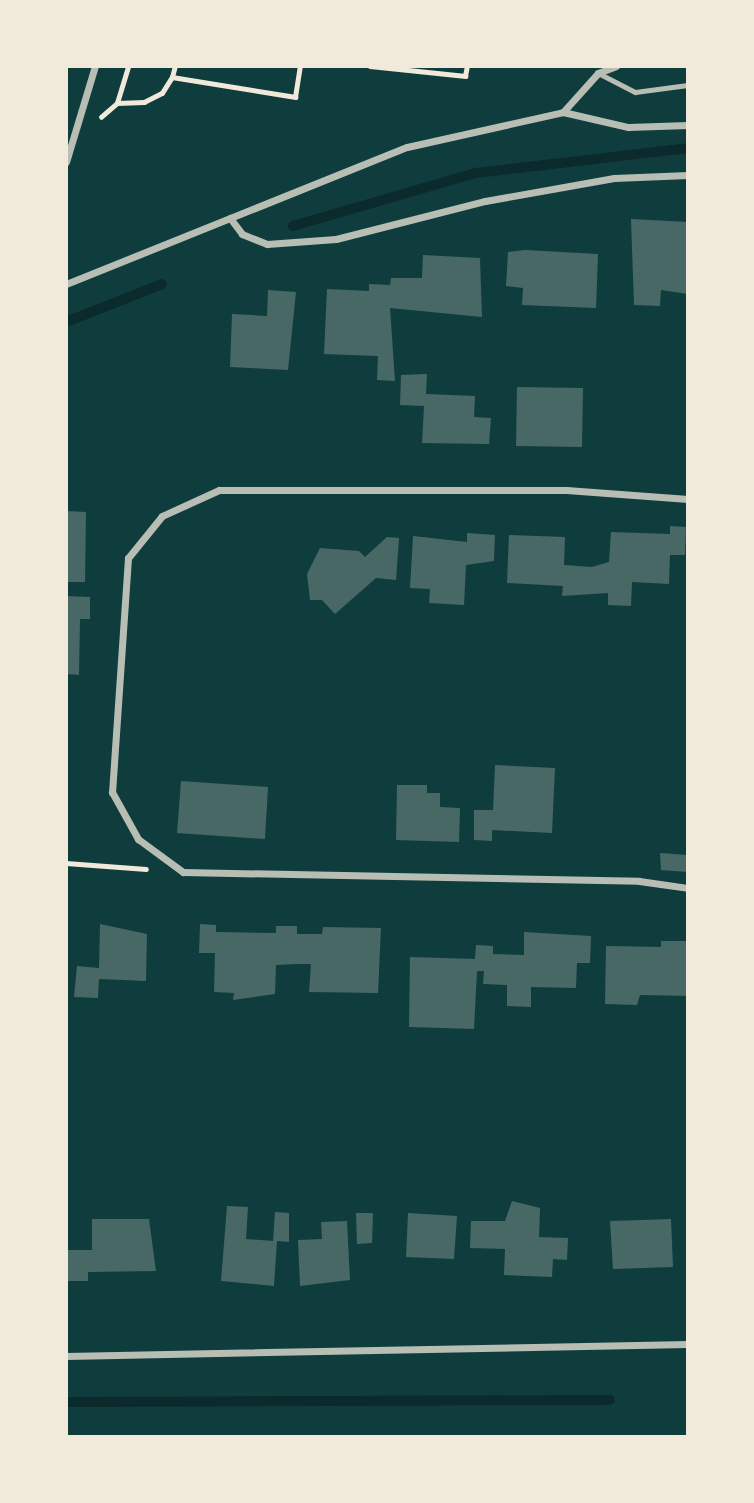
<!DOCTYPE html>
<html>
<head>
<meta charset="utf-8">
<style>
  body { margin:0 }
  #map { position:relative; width:754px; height:1503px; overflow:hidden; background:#0f3d3e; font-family:Commissioner,sans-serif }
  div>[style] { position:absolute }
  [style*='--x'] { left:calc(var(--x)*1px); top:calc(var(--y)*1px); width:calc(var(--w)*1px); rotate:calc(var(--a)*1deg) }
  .stream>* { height:10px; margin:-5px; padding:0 5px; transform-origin:5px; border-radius:5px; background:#0a2a2b }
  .building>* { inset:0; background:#486865 }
  .path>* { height:4.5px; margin:-2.25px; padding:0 2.25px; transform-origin:2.25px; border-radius:2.25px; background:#f1e9da }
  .service>* { height:5px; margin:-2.5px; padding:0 2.5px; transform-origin:2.5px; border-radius:2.5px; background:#b8beb3 }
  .minor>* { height:7px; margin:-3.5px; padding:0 3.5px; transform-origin:3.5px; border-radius:3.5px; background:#b8beb3 }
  span { translate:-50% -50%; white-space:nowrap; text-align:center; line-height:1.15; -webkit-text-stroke:7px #f1e9da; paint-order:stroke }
  .frame { position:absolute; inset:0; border:68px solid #f1e9da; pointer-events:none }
</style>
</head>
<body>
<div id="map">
  <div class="stream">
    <div style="--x:293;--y:226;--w:191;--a:-16.2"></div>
    <div style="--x:476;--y:173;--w:213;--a:-6.7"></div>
    <div style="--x:66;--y:322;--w:103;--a:-21.6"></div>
    <div style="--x:66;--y:1402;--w:544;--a:-0.21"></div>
  </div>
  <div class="building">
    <div style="clip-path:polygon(631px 219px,688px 222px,688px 294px,661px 290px,660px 306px,634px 305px)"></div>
    <div style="clip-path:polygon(525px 250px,598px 254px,596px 308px,522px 305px,523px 288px,506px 286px,508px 252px)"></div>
    <div style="clip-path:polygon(423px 255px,480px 258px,482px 317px,390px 308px,395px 381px,377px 380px,378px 356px,324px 354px,327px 289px,369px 291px,369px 284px,390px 285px,391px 278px,422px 278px)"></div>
    <div style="clip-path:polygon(268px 290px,296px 292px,288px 370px,230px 367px,232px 314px,267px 316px)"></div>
    <div style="clip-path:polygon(427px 374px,426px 394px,475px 396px,474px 417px,491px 418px,489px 444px,422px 443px,424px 406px,400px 405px,401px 375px)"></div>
    <div style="clip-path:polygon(517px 387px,583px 388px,582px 447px,516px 446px)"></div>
    <div style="clip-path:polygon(66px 511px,86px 512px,85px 582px,66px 582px)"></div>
    <div style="clip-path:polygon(670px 526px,686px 527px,685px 555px,670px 555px,669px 584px,632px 582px,631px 606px,608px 605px,608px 593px,562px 596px,563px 586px,507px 583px,509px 535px,565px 537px,564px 565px,592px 567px,609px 562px,611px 532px,670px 534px)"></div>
    <div style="clip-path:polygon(467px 533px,495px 535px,494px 561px,466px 565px,464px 605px,429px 603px,430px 589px,410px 588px,413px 536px,467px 542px)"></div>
    <div style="clip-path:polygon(387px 537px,399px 538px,396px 580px,376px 578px,335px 614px,322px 600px,310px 600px,307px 574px,320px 548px,359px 551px,365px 557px)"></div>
    <div style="clip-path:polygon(66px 596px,90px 597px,90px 619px,80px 619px,79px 675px,66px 674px)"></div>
    <div style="clip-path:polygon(495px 765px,555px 768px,552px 833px,492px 830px,492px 841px,474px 840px,474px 810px,493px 810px)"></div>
    <div style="clip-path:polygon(181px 781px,268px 787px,265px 839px,177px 833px)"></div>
    <div style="clip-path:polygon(397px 785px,427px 785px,427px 793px,440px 793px,440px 807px,460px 808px,459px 842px,396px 840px)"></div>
    <div style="clip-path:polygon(660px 853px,688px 855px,688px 872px,661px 870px)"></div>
    <div style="clip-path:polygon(100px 924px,147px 934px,146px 981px,99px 979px,98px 998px,74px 997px,77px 966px,99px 968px)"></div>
    <div style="clip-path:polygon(200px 924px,216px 925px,216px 932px,276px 933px,276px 926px,297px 926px,297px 934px,322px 934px,323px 927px,381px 928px,378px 993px,309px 992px,311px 964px,297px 964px,276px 965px,275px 994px,233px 1000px,234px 993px,214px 992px,215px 953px,199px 953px)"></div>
    <div style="clip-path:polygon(524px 932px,591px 936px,590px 963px,577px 963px,576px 988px,531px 987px,531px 1007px,507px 1006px,507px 985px,483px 984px,484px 971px,477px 971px,474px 1029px,409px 1027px,410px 957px,475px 959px,476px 945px,493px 946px,493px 954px,524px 955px)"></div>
    <div style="clip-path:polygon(661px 941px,688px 941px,688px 996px,640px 995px,637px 1005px,605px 1004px,606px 946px,661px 947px)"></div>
    <div style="clip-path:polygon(512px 1201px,540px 1208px,539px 1237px,568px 1238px,567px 1260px,553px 1259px,552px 1277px,504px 1275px,505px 1249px,470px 1248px,471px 1221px,505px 1221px)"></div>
    <div style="clip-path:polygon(227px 1206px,248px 1207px,246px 1239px,273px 1241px,275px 1212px,289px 1213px,289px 1242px,277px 1241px,274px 1286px,221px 1281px)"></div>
    <div style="clip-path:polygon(356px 1213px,373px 1213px,372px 1243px,357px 1244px)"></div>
    <div style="clip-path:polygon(408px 1213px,457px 1216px,454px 1259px,406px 1257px)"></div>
    <div style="clip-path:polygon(92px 1219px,149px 1219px,156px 1271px,88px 1272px,88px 1281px,66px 1281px,66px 1250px,92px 1250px)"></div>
    <div style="clip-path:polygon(671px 1219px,673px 1267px,613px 1269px,610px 1221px)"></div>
    <div style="clip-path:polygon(347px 1221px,350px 1280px,300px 1286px,298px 1240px,322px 1239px,321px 1222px)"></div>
  </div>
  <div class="path">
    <div style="--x:370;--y:66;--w:96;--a:6"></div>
    <div style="--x:465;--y:76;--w:10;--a:-79"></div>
    <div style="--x:172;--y:77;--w:11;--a:-75"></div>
    <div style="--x:117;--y:103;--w:27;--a:-2"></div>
    <div style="--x:144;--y:102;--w:20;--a:-27"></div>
    <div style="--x:162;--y:93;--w:19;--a:-58"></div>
    <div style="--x:172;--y:77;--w:125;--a:9.2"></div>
    <div style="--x:295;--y:97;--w:31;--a:-81"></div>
    <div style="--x:101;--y:117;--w:21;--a:-41"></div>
    <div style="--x:117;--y:103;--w:39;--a:-73"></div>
    <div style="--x:66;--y:863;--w:80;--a:4.3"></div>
  </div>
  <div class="service">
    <div style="--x:598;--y:73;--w:42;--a:27.2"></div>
    <div style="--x:635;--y:92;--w:53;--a:-7.5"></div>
  </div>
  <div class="minor">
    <div style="--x:563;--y:112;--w:52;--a:-48.1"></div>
    <div style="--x:598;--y:73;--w:19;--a:-21"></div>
    <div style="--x:66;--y:162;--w:100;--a:-73.2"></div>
    <div style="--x:230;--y:218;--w:20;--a:53"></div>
    <div style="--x:242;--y:234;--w:27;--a:22"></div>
    <div style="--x:267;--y:244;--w:69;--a:-4.1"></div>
    <div style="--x:336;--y:239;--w:154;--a:-14.3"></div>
    <div style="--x:485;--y:201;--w:131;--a:-10.1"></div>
    <div style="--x:614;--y:178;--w:74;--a:-2.3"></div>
    <div style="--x:66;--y:284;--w:367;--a:-21.9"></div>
    <div style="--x:407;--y:147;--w:160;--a:-12.6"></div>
    <div style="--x:563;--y:112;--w:67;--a:13"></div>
    <div style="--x:628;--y:127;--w:60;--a:-1.9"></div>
    <div style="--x:688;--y:499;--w:122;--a:-175.8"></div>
    <div style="--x:566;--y:490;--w:347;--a:180"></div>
    <div style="--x:219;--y:490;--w:63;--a:155.5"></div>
    <div style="--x:162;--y:516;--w:54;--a:129"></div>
    <div style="--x:128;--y:558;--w:235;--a:93.9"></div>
    <div style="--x:112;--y:792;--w:54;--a:61"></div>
    <div style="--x:138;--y:839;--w:56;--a:36.3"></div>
    <div style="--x:183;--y:872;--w:456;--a:1.1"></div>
    <div style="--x:639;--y:881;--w:49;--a:8.1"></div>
    <div style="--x:66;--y:1356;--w:622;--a:-1.11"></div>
  </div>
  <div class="frame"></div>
</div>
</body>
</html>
